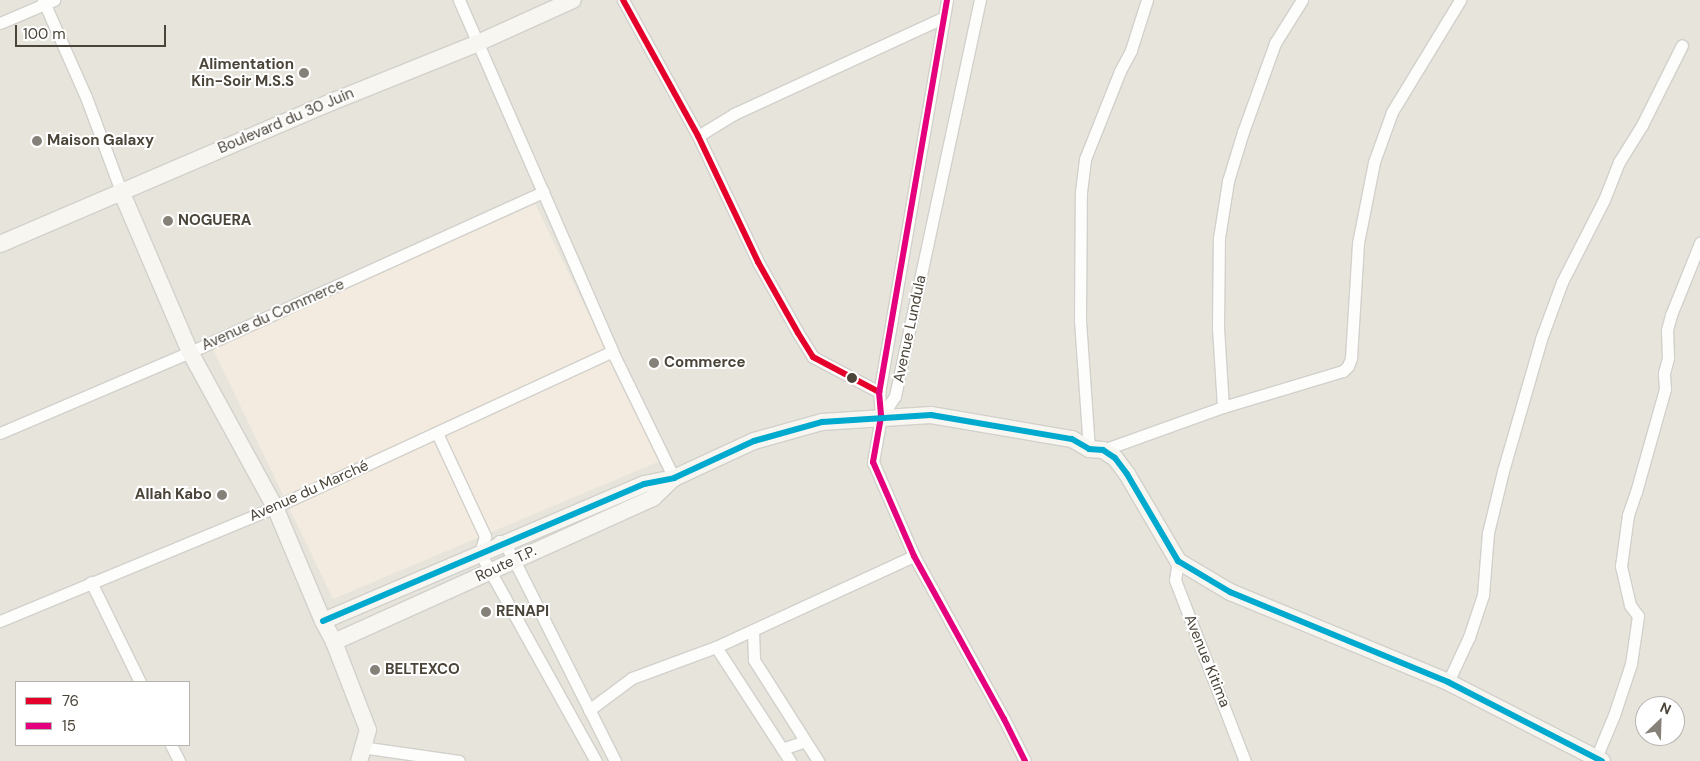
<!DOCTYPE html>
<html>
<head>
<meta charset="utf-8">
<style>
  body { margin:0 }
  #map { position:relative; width:1700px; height:761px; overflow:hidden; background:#f4f2ee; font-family:"DM Sans",sans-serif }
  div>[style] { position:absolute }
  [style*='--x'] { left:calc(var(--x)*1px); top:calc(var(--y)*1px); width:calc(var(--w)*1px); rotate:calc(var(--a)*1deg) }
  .residential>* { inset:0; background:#e7e4dc }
  .commercial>* { inset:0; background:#f3ebdf }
  .roads { filter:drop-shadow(1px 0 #d2d0cb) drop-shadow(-1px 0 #d2d0cb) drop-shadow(0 1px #d2d0cb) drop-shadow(0 -1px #d2d0cb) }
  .street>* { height:11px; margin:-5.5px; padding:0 5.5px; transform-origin:5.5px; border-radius:5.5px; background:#fdfdfc }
  .secondary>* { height:16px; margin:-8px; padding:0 8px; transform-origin:8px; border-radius:8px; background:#f7f6f1 }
  .bus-1>* { height:6px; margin:-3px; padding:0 3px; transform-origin:3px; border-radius:3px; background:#e4002b }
  .bus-2>* { height:6px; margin:-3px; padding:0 3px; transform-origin:3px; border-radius:3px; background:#e5007d }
  .bus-3>* { height:6px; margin:-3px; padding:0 3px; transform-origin:3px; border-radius:3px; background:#00a9ce }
  .dots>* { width:14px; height:14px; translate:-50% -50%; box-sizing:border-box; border:2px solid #fff; border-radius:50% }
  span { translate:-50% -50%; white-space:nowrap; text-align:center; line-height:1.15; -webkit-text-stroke:4px #fff; paint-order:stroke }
  .poi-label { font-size:15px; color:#4b4439; font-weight:700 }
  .right { translate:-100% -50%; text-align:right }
  .left { translate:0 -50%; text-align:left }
  .street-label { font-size:15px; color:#4b4439 }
  .legend { position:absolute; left:15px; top:681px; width:175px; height:65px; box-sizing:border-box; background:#fff; border:1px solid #b7b4b0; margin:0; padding:6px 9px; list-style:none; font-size:15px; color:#4b4439 }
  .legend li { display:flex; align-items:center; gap:10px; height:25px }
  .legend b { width:25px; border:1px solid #b7b4b0 }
  .north { position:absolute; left:1635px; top:696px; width:50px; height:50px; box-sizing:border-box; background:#fff; border:1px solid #b7b4b0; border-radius:50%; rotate:24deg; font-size:14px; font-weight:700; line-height:20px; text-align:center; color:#4b4439 }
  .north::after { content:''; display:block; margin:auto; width:18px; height:22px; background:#868178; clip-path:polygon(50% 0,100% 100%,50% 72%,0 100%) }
  .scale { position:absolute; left:15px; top:25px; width:151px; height:22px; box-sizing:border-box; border:2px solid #4b4439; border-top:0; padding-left:6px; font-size:15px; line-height:18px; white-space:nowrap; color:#4b4439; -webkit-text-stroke:4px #fff; paint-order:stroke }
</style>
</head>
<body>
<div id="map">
  <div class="residential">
    <div style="clip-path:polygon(evenodd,0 0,1700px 0,1700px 761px,0 761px,0 0,16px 682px,189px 682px,189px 745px,16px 745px,16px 682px,0 0,1645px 706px,1675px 706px,1675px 736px,1645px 736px,1645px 706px)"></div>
  </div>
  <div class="commercial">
    <div style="clip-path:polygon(535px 204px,660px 461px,333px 599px,213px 349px)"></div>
  </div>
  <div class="roads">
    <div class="street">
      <div style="--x:43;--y:0;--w:106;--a:66.1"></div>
      <div style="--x:86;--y:97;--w:100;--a:69.6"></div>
      <div style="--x:459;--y:0;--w:383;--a:66.4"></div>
      <div style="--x:612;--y:351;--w:141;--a:64"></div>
      <div style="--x:623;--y:0;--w:155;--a:61.1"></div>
      <div style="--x:698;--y:136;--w:140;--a:64.5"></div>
      <div style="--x:758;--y:262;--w:81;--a:60.6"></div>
      <div style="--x:798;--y:333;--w:28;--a:58"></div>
      <div style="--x:813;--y:357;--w:75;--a:27.9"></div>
      <div style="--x:947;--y:0;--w:398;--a:99.8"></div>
      <div style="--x:879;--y:392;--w:25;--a:85"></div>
      <div style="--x:881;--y:417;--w:46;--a:100.1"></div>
      <div style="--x:873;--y:462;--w:103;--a:66.4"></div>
      <div style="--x:914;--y:556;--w:186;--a:61.1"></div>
      <div style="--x:1004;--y:719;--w:47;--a:63.4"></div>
      <div style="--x:0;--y:23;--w:59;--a:-23.1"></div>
      <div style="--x:698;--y:136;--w:42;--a:-31.4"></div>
      <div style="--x:734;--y:114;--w:230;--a:-24.7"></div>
      <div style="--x:1223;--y:407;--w:79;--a:-93.6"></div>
      <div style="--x:1218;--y:328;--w:90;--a:-89.4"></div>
      <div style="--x:1219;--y:238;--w:58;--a:-81"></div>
      <div style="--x:1228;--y:181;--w:51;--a:-73"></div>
      <div style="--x:1243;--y:132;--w:95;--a:-70.2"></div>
      <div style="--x:1275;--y:43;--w:51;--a:-57.9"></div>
      <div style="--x:881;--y:417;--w:25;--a:-56"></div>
      <div style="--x:895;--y:396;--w:405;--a:-77.9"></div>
      <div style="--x:0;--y:433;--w:207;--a:-23.1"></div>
      <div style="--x:190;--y:352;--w:388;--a:-24.4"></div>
      <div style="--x:437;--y:433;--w:114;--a:65"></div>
      <div style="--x:485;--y:536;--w:18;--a:106"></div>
      <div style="--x:480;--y:553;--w:238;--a:60.9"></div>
      <div style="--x:1089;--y:449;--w:129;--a:-94"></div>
      <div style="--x:1080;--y:320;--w:128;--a:-89.6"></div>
      <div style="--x:1081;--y:192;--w:33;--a:-83"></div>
      <div style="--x:1085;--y:159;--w:95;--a:-68.3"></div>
      <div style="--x:1120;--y:71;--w:24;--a:-62"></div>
      <div style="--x:1131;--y:50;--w:52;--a:-72.3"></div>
      <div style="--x:1103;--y:450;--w:127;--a:-19.7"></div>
      <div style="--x:1223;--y:407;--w:125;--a:-16.7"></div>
      <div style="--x:1343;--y:371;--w:7;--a:-45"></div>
      <div style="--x:1348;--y:366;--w:9;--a:-69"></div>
      <div style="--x:1351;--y:358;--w:115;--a:-86.5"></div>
      <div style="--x:1358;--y:243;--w:83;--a:-78.8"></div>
      <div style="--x:1374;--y:162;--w:53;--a:-70.2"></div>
      <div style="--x:1392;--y:112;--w:131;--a:-58.7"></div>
      <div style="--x:499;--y:541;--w:5;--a:11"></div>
      <div style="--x:504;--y:542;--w:21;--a:61"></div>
      <div style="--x:514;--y:560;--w:225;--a:63.3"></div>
      <div style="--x:1178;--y:561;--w:19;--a:99"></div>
      <div style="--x:1175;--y:580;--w:194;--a:68.9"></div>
      <div style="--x:91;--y:582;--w:111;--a:63.9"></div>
      <div style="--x:0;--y:621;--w:298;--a:-22.5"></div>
      <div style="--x:275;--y:507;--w:371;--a:-24.8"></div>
      <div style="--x:753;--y:630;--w:30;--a:88"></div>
      <div style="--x:754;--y:660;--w:120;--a:57.6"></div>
      <div style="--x:716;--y:647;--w:136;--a:57"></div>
      <div style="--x:1448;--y:682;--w:50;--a:-65"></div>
      <div style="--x:1469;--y:637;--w:44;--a:-71.6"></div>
      <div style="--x:1483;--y:595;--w:62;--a:-85.4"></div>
      <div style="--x:1488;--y:533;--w:64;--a:-76.4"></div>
      <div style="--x:1503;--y:471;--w:137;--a:-73.9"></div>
      <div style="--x:1541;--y:339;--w:61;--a:-69.8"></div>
      <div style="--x:1562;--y:282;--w:92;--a:-62.9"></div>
      <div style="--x:1604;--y:200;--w:41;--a:-68.5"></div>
      <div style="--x:1619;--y:162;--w:44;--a:-58.1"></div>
      <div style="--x:1642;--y:125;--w:89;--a:-63.4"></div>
      <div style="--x:589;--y:710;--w:54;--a:-36.7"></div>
      <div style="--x:632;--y:678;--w:90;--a:-20.3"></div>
      <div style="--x:716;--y:647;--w:218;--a:-24.7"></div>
      <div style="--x:171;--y:745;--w:18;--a:63"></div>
      <div style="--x:361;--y:747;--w:99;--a:8.1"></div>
      <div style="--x:782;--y:749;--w:24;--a:-19"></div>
      <div style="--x:1596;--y:758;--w:47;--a:-67.3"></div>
      <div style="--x:1614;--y:715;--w:54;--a:-71.6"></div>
      <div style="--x:1631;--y:664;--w:49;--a:-81.7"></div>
      <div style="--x:1638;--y:616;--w:14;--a:-126"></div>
      <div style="--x:1630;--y:605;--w:40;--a:-103"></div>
      <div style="--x:1621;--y:566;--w:51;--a:-82.2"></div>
      <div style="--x:1628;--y:515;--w:24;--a:-71"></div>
      <div style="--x:1636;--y:492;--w:107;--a:-74.3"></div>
      <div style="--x:1665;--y:389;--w:16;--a:-94"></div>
      <div style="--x:1664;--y:373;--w:16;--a:-75"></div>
      <div style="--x:1668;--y:358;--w:28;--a:-92"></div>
      <div style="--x:1667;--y:330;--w:16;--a:-75"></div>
      <div style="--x:1671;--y:315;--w:78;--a:-68.1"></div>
    </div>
    <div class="secondary">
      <div style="--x:121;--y:191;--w:175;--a:66.8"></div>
      <div style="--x:190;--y:352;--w:177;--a:61.3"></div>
      <div style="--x:275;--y:507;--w:124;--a:67.2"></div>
      <div style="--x:323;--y:621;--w:24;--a:62"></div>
      <div style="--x:334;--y:642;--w:94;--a:68.9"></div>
      <div style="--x:368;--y:730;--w:32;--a:106"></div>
      <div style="--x:0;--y:244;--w:358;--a:-23.2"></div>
      <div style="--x:329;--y:103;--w:161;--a:-21.9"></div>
      <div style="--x:478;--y:43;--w:104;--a:-24.4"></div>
      <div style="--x:323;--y:621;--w:349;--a:-23.1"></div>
      <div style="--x:644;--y:484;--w:31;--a:-11"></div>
      <div style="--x:674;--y:478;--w:88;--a:-24.8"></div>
      <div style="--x:754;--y:441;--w:71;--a:-15.6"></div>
      <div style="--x:822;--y:422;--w:109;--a:-3.7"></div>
      <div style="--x:931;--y:415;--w:143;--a:9.7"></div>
      <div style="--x:1072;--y:439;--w:20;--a:30"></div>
      <div style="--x:1089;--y:449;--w:14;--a:4"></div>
      <div style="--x:1103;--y:450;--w:14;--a:34"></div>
      <div style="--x:1115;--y:458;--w:20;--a:53"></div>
      <div style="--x:1127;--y:474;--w:101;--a:59.6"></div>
      <div style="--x:1178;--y:561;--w:61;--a:30.8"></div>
      <div style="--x:1230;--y:592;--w:236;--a:22.4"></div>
      <div style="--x:1448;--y:682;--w:173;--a:27.2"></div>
      <div style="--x:334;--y:642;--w:350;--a:-24.3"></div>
      <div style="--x:653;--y:498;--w:29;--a:-44"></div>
    </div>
  </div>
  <div class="bus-1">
    <div style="--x:623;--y:0;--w:155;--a:61.1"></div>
    <div style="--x:698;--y:136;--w:140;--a:64.5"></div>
    <div style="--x:758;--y:262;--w:81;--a:60.6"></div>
    <div style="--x:798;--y:333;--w:28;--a:58"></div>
    <div style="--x:813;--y:357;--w:75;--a:27.9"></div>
  </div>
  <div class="bus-2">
    <div style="--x:947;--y:0;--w:398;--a:99.8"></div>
    <div style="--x:879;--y:392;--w:25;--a:85"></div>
    <div style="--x:881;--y:417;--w:46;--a:100.1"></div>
    <div style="--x:873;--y:462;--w:103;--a:66.4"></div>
    <div style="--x:914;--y:556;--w:186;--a:61.1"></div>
    <div style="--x:1004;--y:719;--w:47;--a:63.4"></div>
  </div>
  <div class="bus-3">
    <div style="--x:323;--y:621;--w:349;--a:-23.1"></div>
    <div style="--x:644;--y:484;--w:31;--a:-11"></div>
    <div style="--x:674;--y:478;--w:88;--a:-24.8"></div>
    <div style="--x:754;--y:441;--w:71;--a:-15.6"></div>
    <div style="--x:822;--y:422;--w:109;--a:-3.7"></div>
    <div style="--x:931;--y:415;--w:143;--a:9.7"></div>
    <div style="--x:1072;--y:439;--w:20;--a:30"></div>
    <div style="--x:1089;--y:449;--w:14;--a:4"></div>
    <div style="--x:1103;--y:450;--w:14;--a:34"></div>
    <div style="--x:1115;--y:458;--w:20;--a:53"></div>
    <div style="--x:1127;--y:474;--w:101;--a:59.6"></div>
    <div style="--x:1178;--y:561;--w:61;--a:30.8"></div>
    <div style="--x:1230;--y:592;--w:236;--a:22.4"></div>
    <div style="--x:1448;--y:682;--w:173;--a:27.2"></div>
  </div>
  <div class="dots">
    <div style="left:304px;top:73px;background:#868178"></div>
    <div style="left:37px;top:141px;background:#868178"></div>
    <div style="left:168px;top:221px;background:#868178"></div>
    <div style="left:654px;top:363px;background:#868178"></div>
    <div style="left:852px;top:378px;background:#4b4439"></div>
    <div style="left:222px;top:495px;background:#868178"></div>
    <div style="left:486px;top:612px;background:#868178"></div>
    <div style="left:375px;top:670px;background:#868178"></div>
  </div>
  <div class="poi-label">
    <span class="right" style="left:294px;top:73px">Alimentation<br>Kin-Soir M.S.S</span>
    <span class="left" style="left:47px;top:141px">Maison Galaxy</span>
    <span class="left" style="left:178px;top:221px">NOGUERA</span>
    <span class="left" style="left:664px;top:363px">Commerce</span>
    <span class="right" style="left:212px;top:495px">Allah Kabo</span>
    <span class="left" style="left:496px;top:612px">RENAPI</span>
    <span class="left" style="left:385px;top:670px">BELTEXCO</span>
  </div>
  <div class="street-label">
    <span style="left:286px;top:121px;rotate:-23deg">Boulevard du 30 Juin</span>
    <span style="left:273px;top:315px;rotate:-24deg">Avenue du Commerce</span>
    <span style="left:910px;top:329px;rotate:-78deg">Avenue Lundula</span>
    <span style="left:309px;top:491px;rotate:-24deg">Avenue du Marché</span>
    <span style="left:506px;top:564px;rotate:-25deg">Route T.P.</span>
    <span style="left:1207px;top:661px;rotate:68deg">Avenue Kitima</span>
  </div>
  <ul class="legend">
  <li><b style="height:6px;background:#e4002b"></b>76</li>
  <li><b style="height:6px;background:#e5007d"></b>15</li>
  </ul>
  <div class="north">N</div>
  <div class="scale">100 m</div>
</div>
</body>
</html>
